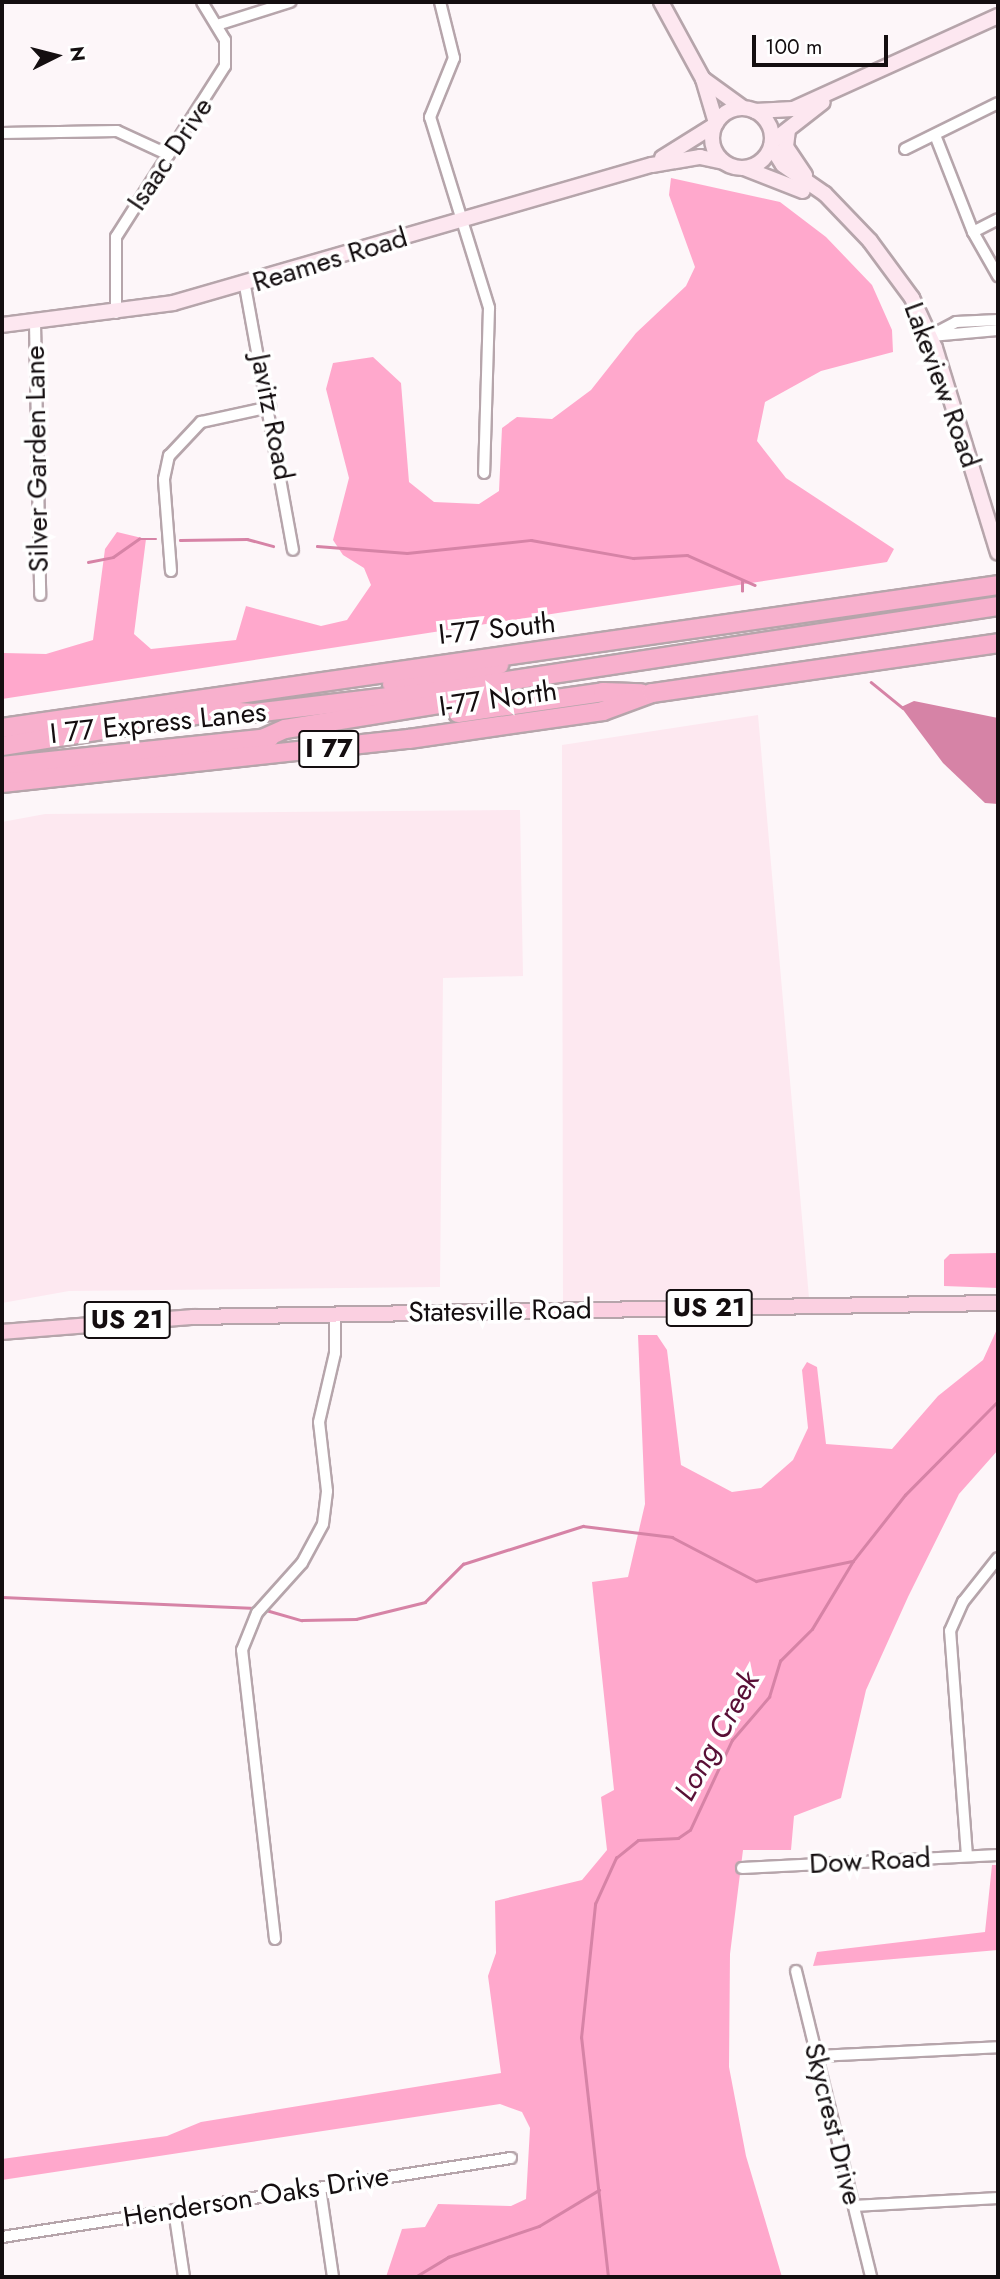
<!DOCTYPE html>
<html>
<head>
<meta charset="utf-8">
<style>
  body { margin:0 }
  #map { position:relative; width:1000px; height:2279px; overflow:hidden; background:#fdf6f9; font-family:Jost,sans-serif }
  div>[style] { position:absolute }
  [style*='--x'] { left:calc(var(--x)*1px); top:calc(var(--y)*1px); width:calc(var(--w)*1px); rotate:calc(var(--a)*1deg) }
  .built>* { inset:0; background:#fde8f0 }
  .forest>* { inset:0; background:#ffa8cc }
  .water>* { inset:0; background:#d683a6 }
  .stream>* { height:2.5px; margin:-1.25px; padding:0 1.25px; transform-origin:1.25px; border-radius:1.25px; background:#d683a6 }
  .roads { filter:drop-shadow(2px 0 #b6a5ab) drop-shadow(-2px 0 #b6a5ab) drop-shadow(0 2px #b6a5ab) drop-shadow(0 -2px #b6a5ab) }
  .minor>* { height:10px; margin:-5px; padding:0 5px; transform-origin:5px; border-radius:5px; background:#fff }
  .secondary>* { height:14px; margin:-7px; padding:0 7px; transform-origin:7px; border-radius:7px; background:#fde7f0 }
  .secondary>.ring { margin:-7px; padding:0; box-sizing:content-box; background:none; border:14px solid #fde7f0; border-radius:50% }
  .primary>* { height:14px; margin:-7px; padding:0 7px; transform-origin:7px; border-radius:7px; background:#fbd0e1 }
  .motorway>* { height:18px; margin:-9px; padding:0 9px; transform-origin:9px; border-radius:9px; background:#f8b0cd }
  span { translate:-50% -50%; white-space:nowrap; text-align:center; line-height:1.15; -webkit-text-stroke:7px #fff; paint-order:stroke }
  .shield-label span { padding:2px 5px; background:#fff; border:2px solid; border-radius:5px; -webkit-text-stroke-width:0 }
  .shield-label { font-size:26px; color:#140e10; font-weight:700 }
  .street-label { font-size:28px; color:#140e10 }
  .water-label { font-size:30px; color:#590f36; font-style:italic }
  .frame { position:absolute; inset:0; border:4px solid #140e10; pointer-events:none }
  .north { position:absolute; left:21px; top:21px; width:70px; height:70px; -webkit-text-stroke:5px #fff; paint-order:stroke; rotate:84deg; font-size:19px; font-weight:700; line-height:28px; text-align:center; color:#140e10 }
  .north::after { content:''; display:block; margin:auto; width:24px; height:32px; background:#140e10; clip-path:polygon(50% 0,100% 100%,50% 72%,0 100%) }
  .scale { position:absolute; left:752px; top:35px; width:136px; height:32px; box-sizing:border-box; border:4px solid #140e10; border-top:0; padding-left:9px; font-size:21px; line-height:24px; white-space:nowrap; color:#140e10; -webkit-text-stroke:5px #fff; paint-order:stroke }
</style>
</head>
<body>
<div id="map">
  <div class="built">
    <div style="clip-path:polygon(758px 715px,809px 1298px,563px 1301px,562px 745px)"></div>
    <div style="clip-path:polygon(520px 810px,523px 976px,443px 978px,440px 1287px,69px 1291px,2px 1303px,2px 822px,45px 814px)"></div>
  </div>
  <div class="forest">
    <div style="clip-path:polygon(671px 178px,780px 202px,826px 237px,872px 285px,892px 330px,893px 352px,821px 371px,765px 402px,757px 441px,786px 478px,894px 549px,887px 562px,2px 699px,2px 643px,4px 653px,46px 654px,93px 640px,105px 549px,117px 532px,146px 539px,134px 634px,151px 649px,236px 640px,246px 606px,321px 626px,347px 620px,371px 585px,364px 568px,343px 555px,333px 540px,349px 478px,326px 389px,333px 363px,373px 357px,401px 383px,409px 482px,434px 502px,479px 504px,499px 491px,502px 428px,517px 417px,552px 419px,591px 390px,636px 333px,686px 286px,695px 267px,669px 195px)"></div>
    <div style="clip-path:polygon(998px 1253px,998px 1288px,944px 1286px,944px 1260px,950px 1254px)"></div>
    <div style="clip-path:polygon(998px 1327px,998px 1450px,959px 1494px,908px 1597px,866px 1690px,841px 1798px,794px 1816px,791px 1850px,743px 1850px,730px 1954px,729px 2067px,746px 2156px,782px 2277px,386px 2277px,402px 2229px,425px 2227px,438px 2204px,511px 2206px,526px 2199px,530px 2128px,522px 2112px,500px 2104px,2px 2180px,2px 2159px,167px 2136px,201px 2122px,501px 2073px,488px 1976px,496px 1953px,495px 1901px,582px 1880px,607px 1850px,601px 1797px,614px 1790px,592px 1582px,628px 1577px,645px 1504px,638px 1335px,657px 1335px,667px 1350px,681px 1465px,732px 1492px,761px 1488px,793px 1460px,808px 1428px,802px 1370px,807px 1362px,817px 1367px,826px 1444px,892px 1449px,938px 1396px,983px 1360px)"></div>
    <div style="clip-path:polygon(992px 1865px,998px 1865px,998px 1950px,813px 1966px,817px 1952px,985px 1932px)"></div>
  </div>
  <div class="water">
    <div style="clip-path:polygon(914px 701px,998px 718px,998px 804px,985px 803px,943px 763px,901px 707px)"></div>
  </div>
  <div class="stream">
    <div style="--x:180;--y:540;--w:67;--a:-0.9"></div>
    <div style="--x:247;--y:539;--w:27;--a:15"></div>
    <div style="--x:317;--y:546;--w:90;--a:4.4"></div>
    <div style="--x:407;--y:553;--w:125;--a:-6"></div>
    <div style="--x:531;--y:540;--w:104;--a:10"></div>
    <div style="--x:633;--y:558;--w:54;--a:-3.2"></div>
    <div style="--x:687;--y:555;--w:74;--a:23.8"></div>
    <div style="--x:88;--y:562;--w:25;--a:-11"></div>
    <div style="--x:113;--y:557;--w:32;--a:-35"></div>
    <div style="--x:139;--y:539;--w:17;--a:0"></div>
    <div style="--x:742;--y:591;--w:9;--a:-90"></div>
    <div style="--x:871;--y:682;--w:41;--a:39.1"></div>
    <div style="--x:2;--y:1597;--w:254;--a:2.5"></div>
    <div style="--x:266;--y:1610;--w:37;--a:16"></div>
    <div style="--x:302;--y:1620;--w:54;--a:-1.1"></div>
    <div style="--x:356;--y:1619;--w:71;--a:-13.8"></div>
    <div style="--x:425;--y:1602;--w:54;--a:-45"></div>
    <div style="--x:463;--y:1564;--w:126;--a:-17.6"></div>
    <div style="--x:583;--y:1526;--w:90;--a:7"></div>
    <div style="--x:672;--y:1537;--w:95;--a:27.6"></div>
    <div style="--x:756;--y:1581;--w:99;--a:-11.7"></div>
    <div style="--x:415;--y:2277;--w:39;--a:-31"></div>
    <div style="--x:448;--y:2257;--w:96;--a:-18.8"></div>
    <div style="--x:539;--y:2226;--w:70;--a:-31"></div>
    <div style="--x:608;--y:2277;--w:241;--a:-96.4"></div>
    <div style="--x:581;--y:2038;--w:135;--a:-84"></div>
    <div style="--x:595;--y:1904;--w:51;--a:-65.5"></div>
    <div style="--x:616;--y:1858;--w:28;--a:-39"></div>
    <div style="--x:638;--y:1840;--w:40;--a:-2.9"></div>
    <div style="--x:678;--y:1838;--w:14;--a:-34"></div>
    <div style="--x:690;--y:1830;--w:99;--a:-65"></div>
    <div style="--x:732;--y:1740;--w:57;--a:-49.3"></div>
    <div style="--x:769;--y:1697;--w:38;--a:-73"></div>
    <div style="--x:780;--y:1661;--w:45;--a:-45"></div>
    <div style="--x:812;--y:1629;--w:79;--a:-58.9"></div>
    <div style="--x:853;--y:1561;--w:84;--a:-51.8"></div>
    <div style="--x:905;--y:1495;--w:132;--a:-45.3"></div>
  </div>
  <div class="roads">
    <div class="minor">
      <div style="--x:440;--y:2;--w:58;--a:76"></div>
      <div style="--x:454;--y:58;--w:64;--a:112.1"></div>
      <div style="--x:430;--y:117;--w:200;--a:72.8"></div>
      <div style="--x:489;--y:308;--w:165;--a:91.7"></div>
      <div style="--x:217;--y:25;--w:77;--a:-17.5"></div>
      <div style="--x:2;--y:133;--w:115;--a:-1"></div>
      <div style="--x:117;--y:131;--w:57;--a:24.8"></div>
      <div style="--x:935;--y:135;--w:104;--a:68.6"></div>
      <div style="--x:973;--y:232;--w:51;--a:60.4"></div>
      <div style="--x:905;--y:149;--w:104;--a:-26.3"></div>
      <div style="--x:973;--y:232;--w:28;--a:-27"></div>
      <div style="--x:245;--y:286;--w:268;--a:79.7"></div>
      <div style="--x:116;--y:313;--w:76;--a:-90"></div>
      <div style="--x:116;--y:237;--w:203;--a:-57.5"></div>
      <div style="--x:225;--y:66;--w:26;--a:-90"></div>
      <div style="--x:225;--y:40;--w:44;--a:-121.2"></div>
      <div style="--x:35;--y:323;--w:272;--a:88.9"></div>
      <div style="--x:930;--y:336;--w:30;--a:-28"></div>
      <div style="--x:956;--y:322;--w:42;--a:-2.7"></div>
      <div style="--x:931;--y:336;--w:67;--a:-5.1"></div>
      <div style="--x:171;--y:571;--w:92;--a:-94.4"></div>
      <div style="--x:164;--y:479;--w:24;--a:-78"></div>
      <div style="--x:169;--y:456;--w:47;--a:-46.7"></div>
      <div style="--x:201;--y:422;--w:71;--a:-12.3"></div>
      <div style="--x:967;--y:1856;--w:226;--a:-94.3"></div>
      <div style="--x:950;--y:1631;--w:32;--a:-66"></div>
      <div style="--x:963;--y:1602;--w:56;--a:-51.5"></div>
      <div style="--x:742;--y:1868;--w:256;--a:-2.9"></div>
      <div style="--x:275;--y:1939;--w:291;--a:-96.5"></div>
      <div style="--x:242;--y:1650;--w:40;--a:-68"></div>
      <div style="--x:257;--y:1613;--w:67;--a:-48"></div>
      <div style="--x:302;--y:1563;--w:44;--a:-61.7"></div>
      <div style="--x:323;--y:1524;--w:33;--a:-83"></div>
      <div style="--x:327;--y:1491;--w:69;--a:-96.6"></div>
      <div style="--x:319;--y:1422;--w:71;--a:-76.9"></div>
      <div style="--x:335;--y:1353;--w:39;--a:-90"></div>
      <div style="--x:796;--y:1971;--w:315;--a:76.2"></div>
      <div style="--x:817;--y:2056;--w:181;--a:-2.8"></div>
      <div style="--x:320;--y:2188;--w:90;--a:81.7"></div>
      <div style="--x:854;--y:2206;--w:144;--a:-3.2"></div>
      <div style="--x:174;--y:2210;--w:68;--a:81.5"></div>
      <div style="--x:2;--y:2237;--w:515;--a:-8.82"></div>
    </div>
    <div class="secondary">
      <div style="--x:661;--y:2;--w:88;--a:61.4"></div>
      <div style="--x:703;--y:79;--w:46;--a:73.5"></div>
      <div style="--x:703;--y:79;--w:49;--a:35.9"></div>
      <div class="ring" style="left:712px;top:108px;width:46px;height:46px"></div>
      <div style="--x:755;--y:111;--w:38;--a:-3"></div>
      <div style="--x:793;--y:109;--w:225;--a:-24.4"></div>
      <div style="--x:788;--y:130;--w:17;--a:97"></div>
      <div style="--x:786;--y:147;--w:34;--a:56"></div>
      <div style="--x:773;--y:141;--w:63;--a:-38"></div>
      <div style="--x:771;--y:146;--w:22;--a:58"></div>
      <div style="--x:783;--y:165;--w:51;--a:34.6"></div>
      <div style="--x:825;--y:194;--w:65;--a:46.2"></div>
      <div style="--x:870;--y:241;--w:71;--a:53.6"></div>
      <div style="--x:912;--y:298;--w:55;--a:65.3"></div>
      <div style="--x:935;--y:348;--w:214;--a:72.9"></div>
      <div style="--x:662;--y:158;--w:60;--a:-32.1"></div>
      <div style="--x:744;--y:168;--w:63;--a:21.3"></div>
      <div style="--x:2;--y:325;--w:172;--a:-7.3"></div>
      <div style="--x:173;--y:303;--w:498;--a:-16.1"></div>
      <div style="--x:652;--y:165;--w:49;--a:-9.5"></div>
      <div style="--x:700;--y:157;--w:24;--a:12"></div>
    </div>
    <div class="primary">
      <div style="--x:2;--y:1332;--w:192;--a:-4.5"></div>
      <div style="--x:193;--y:1317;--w:805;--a:-1"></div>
    </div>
    <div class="motorway">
      <div style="--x:392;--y:684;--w:109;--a:-10.1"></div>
      <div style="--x:224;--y:711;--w:30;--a:4"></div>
      <div style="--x:254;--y:713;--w:195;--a:-6.8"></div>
      <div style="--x:448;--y:690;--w:556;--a:-8.68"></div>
      <div style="--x:458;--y:713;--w:147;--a:-8.2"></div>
      <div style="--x:603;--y:692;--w:38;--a:2"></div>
      <div style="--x:2;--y:728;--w:1006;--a:-8.17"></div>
      <div style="--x:260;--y:740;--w:27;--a:-24"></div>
      <div style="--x:285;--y:729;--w:218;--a:-9.2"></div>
      <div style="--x:2;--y:746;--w:234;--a:-9.1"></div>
      <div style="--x:2;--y:766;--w:269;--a:-6"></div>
      <div style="--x:2;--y:783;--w:409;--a:-6.2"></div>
      <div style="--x:409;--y:739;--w:196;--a:-8.2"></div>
      <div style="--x:603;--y:711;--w:52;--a:-20.2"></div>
      <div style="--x:652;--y:693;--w:350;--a:-8.2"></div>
    </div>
  </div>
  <div class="shield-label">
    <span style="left:329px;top:749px">I 77</span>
    <span style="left:709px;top:1308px">US 21</span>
    <span style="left:127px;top:1320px">US 21</span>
  </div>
  <div class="street-label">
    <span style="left:170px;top:154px;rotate:-56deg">Isaac Drive</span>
    <span style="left:330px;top:260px;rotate:-17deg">Reames Road</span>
    <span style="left:942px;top:385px;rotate:70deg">Lakeview Road</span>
    <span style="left:272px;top:417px;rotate:79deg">Javitz Road</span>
    <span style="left:37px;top:459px;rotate:-91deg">Silver Garden Lane</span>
    <span style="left:497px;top:629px;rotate:-6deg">I-77 South</span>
    <span style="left:498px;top:699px;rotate:-8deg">I-77 North</span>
    <span style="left:158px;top:723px;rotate:-6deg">I 77 Express Lanes</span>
    <span style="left:500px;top:1311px;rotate:-1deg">Statesville Road</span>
    <span style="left:870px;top:1861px;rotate:-3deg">Dow Road</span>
    <span style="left:833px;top:2124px;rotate:76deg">Skycrest Drive</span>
    <span style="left:256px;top:2197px;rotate:-9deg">Henderson Oaks Drive</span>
  </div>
  <div class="water-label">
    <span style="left:717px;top:1736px;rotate:-61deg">Long Creek</span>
  </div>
  <div class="frame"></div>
  <div class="north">N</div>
  <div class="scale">100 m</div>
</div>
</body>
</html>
